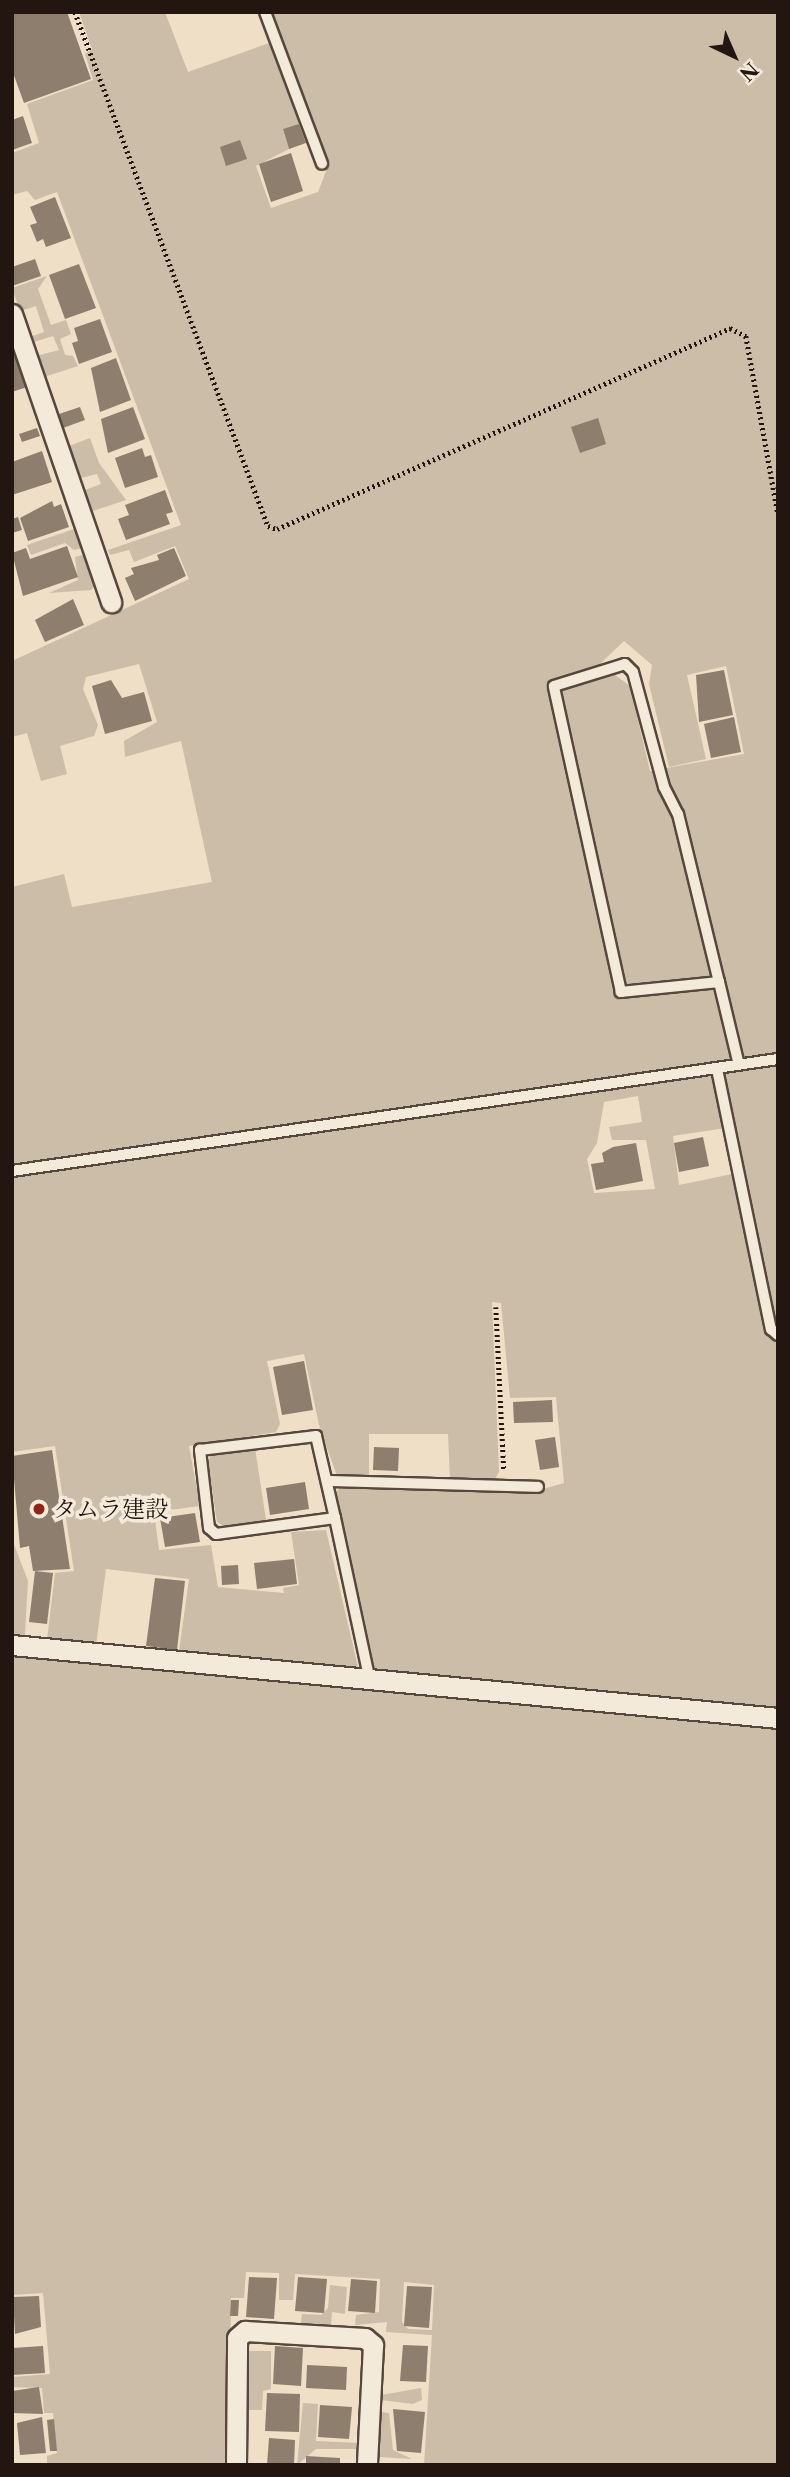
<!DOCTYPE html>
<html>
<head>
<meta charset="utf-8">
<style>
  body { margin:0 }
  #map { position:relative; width:790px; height:2477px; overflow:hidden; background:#eedfc6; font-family:"Libre Caslon Text","Noto Serif JP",serif }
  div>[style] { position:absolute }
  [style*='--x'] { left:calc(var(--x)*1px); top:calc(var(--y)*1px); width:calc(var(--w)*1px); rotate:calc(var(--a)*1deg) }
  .green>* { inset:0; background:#cbbda7 }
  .building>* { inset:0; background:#8d7e6e }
  .path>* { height:4.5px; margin-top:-2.25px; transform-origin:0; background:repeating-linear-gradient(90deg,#23150f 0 2px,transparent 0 5.5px) }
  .roads { filter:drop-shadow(2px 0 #56483d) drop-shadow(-2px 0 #56483d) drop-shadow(0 2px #56483d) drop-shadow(0 -2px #56483d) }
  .lane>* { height:10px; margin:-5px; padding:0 5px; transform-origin:5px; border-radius:5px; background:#f4eada }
  .street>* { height:19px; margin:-9.5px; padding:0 9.5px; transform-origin:9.5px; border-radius:9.5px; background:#f4eada }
  .dots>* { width:19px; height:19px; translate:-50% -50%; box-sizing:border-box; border:4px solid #f4eada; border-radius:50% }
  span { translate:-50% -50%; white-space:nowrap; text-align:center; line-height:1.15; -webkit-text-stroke:7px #f4eada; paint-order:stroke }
  .poi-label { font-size:23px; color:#23150f }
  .left { translate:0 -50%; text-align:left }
  .frame { position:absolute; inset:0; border:14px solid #23150f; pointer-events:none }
  .north { position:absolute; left:699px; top:21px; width:70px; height:70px; -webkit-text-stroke:5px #f4eada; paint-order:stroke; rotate:136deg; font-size:19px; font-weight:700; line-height:28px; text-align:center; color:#23150f }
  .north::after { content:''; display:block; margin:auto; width:24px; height:32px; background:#23150f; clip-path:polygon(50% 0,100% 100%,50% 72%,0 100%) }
</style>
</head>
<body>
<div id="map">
  <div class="green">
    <div style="clip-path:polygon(evenodd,79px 12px,165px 12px,188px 72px,269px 43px,299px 124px,283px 130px,289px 149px,256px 166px,271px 208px,318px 192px,328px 166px,272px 12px,778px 12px,778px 2465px,424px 2465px,432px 2335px,386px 2332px,387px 2322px,355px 2325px,356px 2315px,379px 2312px,380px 2279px,295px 2274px,293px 2300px,279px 2300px,279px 2273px,246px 2272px,244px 2298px,231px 2298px,229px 2465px,47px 2465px,47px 2456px,57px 2453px,53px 2413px,44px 2413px,42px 2388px,12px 2387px,12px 2377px,50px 2374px,43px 2293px,12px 2295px,12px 1539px,28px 1581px,24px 1651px,190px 1653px,179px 1651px,189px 1579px,106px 1569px,96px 1645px,47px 1640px,55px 1573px,74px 1571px,55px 1446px,12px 1452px,12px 887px,64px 874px,72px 907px,212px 882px,181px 741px,125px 757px,124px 741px,157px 722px,139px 664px,86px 677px,83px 689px,98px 725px,94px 736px,60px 746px,67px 774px,41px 781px,27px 733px,12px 737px,12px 661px,189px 579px,175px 546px,134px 562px,129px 550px,110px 555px,108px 550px,181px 525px,57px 192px,35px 200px,27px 191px,12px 195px,12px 153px,39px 143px,27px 104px,93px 80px,85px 54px,92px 49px,79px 12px,624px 641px,652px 665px,649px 684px,669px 767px,706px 759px,687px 675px,726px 666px,744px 754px,650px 771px,630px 686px,600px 664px,624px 641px,79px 12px,638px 1096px,642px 1122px,609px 1127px,612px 1140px,646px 1140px,655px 1189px,594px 1193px,587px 1159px,597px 1143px,604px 1102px,638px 1096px,79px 12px,732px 1127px,742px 1172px,679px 1185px,673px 1136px,732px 1127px,79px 12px,492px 1302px,501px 1303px,510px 1398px,556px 1397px,564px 1483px,543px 1489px,339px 1489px,335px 1494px,375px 1672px,361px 1680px,326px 1530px,291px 1532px,299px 1585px,283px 1588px,284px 1593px,218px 1587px,211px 1545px,159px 1550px,154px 1512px,200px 1506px,189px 1446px,276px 1432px,280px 1424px,267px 1361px,304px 1354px,319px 1425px,338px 1479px,369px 1478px,369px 1434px,448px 1434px,450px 1479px,495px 1479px,499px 1472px,492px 1302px,79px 12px,404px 2282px,434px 2285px,432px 2330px,408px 2329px,402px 2322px,404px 2282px)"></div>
    <div style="clip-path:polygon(47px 276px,38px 289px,51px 325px,66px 320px,71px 334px,60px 339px,65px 355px,73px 356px,78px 366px,44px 377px,36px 356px,59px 350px,53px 336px,31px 343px,30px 337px,44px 332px,36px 306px,20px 311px,12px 288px)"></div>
    <div style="clip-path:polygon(90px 438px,99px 463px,126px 500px,93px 511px,85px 490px,101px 484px,97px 474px,81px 478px,69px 446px)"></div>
    <div style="clip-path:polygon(80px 527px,87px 547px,74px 550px,65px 543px,31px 555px,27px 545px)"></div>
    <div style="clip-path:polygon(90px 553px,99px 581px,91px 590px,49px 593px,78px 580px,75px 557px)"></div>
    <div style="clip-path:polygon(255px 1448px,266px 1520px,225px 1527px,217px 1522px,208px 1461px,211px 1455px)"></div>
    <div style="clip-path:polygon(330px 2285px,347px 2287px,345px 2314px,332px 2312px,331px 2325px,301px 2323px,302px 2314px,321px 2315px,328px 2308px)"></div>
    <div style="clip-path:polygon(249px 2351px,271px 2351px,271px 2389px,263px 2391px,262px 2410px,248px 2410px)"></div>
    <div style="clip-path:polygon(421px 2388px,422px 2400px,413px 2404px,381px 2400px,381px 2395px)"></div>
    <div style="clip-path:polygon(303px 2403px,318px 2404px,316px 2441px,361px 2443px,360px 2449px,316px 2449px,297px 2465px)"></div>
    <div style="clip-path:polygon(381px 2412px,389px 2413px,393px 2450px,412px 2459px,379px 2457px)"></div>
  </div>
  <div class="building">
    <div style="clip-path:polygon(12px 12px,67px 12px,91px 79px,24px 103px,12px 70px)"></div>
    <div style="clip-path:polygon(23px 116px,32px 143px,12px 150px,12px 120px)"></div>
    <div style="clip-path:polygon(299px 124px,306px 143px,289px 149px,283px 129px)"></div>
    <div style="clip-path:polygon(240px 140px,247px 159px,226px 166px,220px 147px)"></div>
    <div style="clip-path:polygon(291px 153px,303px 191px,271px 202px,259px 164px)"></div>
    <div style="clip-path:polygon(55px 197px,71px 238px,46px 247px,43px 239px,37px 242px,30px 225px,37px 223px,30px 207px)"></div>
    <div style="clip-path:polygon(35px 259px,41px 276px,12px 286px,12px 267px)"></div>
    <div style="clip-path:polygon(79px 264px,96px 308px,65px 319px,49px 275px)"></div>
    <div style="clip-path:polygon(100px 319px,112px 352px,79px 364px,72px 343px,78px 341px,74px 328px)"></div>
    <div style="clip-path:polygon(16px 356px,27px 387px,12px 392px,12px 357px)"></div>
    <div style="clip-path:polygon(116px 358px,131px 400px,100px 412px,91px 368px)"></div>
    <div style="clip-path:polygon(80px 407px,85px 420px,63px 428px,59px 414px)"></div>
    <div style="clip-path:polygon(133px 407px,145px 439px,108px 453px,101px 419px)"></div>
    <div style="clip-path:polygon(598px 418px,606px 444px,580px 453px,571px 427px)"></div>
    <div style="clip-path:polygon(37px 428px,40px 436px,22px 442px,19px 434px)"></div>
    <div style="clip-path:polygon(142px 448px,145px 457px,151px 455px,158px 477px,125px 488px,115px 458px)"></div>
    <div style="clip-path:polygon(42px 451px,52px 482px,12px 495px,12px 462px)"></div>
    <div style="clip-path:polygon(165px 490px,173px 512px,166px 514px,170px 524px,126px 540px,118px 519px,129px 515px,125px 505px)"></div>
    <div style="clip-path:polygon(52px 501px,54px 507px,61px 504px,69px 527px,28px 541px,20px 518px)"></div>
    <div style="clip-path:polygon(18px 517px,22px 530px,12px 533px,12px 519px)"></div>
    <div style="clip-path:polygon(67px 546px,78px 577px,23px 596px,12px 553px,26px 548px,30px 559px)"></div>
    <div style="clip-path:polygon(174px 548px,186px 576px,135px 601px,125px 578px,134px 574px,131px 568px,159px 560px,157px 555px)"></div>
    <div style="clip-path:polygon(73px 599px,84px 625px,45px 642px,35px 620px)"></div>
    <div style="clip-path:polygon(724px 670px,733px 715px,699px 722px,696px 675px)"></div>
    <div style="clip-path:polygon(111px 680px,122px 698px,144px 692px,152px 721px,105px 734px,92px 686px)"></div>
    <div style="clip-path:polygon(734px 717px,741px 752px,711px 758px,704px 724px)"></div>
    <div style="clip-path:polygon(703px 1137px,709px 1166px,679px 1172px,674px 1143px)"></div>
    <div style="clip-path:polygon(636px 1143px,643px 1181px,596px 1190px,591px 1164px,604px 1162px,602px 1153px,613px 1147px)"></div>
    <div style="clip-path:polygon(304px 1361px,313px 1410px,282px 1415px,273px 1367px)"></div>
    <div style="clip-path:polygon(552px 1400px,553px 1422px,514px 1423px,513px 1402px)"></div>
    <div style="clip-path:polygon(555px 1437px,559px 1467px,540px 1470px,535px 1440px)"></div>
    <div style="clip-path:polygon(374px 1447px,399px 1448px,398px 1471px,373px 1470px)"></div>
    <div style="clip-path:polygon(52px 1450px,70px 1569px,33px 1571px,29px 1546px,20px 1548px,12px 1456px)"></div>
    <div style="clip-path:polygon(305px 1482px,309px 1509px,270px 1515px,266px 1488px)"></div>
    <div style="clip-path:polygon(195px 1513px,200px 1542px,165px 1547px,160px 1518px)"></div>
    <div style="clip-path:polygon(294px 1559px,297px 1584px,257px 1589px,254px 1563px)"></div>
    <div style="clip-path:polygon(238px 1565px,239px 1584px,222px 1585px,221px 1566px)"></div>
    <div style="clip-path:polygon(35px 1571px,53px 1573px,47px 1624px,29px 1622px)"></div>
    <div style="clip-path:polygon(155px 1578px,185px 1581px,177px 1650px,146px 1646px)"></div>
    <div style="clip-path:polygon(249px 2277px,277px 2278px,274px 2319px,246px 2317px)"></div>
    <div style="clip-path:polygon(298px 2277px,327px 2279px,324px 2313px,295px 2311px)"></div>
    <div style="clip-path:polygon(351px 2279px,377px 2281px,375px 2313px,348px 2311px)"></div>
    <div style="clip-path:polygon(407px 2286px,432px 2287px,429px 2328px,404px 2326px)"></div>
    <div style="clip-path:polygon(39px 2296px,41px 2327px,15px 2334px,13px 2297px)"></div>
    <div style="clip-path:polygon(231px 2300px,239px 2300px,238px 2316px,230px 2316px)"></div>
    <div style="clip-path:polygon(403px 2345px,428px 2346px,426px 2382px,400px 2381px)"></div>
    <div style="clip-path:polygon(43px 2346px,45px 2373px,12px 2375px,12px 2348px)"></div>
    <div style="clip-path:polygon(275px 2346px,303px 2348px,301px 2386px,273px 2384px)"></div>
    <div style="clip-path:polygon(307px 2365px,347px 2367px,346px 2390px,306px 2388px)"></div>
    <div style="clip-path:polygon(39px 2387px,43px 2414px,12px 2413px,12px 2391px)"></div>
    <div style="clip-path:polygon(267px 2393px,300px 2394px,299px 2432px,265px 2431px)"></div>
    <div style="clip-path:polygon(320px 2405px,352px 2407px,349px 2439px,318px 2437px)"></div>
    <div style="clip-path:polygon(393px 2409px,425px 2412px,421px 2453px,397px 2451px)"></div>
    <div style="clip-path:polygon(42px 2417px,46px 2453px,20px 2455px,17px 2423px)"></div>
    <div style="clip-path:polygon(54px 2419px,57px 2451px,50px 2451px,47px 2420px)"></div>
    <div style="clip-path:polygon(269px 2438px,295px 2440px,294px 2465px,267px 2465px)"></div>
    <div style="clip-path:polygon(306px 2456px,340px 2458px,340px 2465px,306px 2465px)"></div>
  </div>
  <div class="path">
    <div style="--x:75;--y:12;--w:549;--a:69.42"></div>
    <div style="--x:268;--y:526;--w:9;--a:18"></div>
    <div style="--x:277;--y:529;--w:496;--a:-23.9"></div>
    <div style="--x:730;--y:328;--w:18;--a:27"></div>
    <div style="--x:746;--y:336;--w:180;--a:79.8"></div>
    <div style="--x:496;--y:1307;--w:164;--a:87.2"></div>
  </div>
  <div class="roads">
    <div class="lane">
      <div style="--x:265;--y:12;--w:162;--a:69.4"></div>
      <div style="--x:719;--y:982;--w:99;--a:174.2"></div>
      <div style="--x:621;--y:992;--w:313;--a:-102.4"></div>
      <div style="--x:554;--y:686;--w:74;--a:-17.2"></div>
      <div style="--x:625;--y:664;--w:11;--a:45"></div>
      <div style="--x:633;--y:672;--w:119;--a:74.9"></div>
      <div style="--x:664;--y:787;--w:30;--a:63"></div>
      <div style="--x:678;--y:814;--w:173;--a:76.3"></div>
      <div style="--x:719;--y:982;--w:85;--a:76.5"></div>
      <div style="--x:717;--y:1069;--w:266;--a:78.3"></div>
      <div style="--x:771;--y:1329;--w:9;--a:41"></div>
      <div style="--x:12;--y:1171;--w:774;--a:-8.32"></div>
      <div style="--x:327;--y:1481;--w:211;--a:1.6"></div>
      <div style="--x:335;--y:1518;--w:120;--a:172.3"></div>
      <div style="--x:216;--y:1534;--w:9;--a:-139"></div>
      <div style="--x:209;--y:1528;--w:79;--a:-96.6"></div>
      <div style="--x:200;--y:1450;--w:117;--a:-6.9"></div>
      <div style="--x:316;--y:1436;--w:84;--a:77"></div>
      <div style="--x:335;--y:1518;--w:163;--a:77.9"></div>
    </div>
    <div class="street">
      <div style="--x:12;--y:314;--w:305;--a:71"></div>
      <div style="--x:12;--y:1645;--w:769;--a:5.44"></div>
      <div style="--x:236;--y:2465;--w:127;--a:-89.5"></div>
      <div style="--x:237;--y:2338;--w:11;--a:-41"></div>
      <div style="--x:245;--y:2331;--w:120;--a:3.3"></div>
      <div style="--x:365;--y:2338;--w:11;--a:41"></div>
      <div style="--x:373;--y:2345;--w:120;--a:92.9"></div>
    </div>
  </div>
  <div class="dots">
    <div style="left:39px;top:1509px;background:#8f2418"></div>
  </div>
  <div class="poi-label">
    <span class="left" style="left:53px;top:1509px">タムラ建設</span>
  </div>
  <div class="frame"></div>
  <div class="north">N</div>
</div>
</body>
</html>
